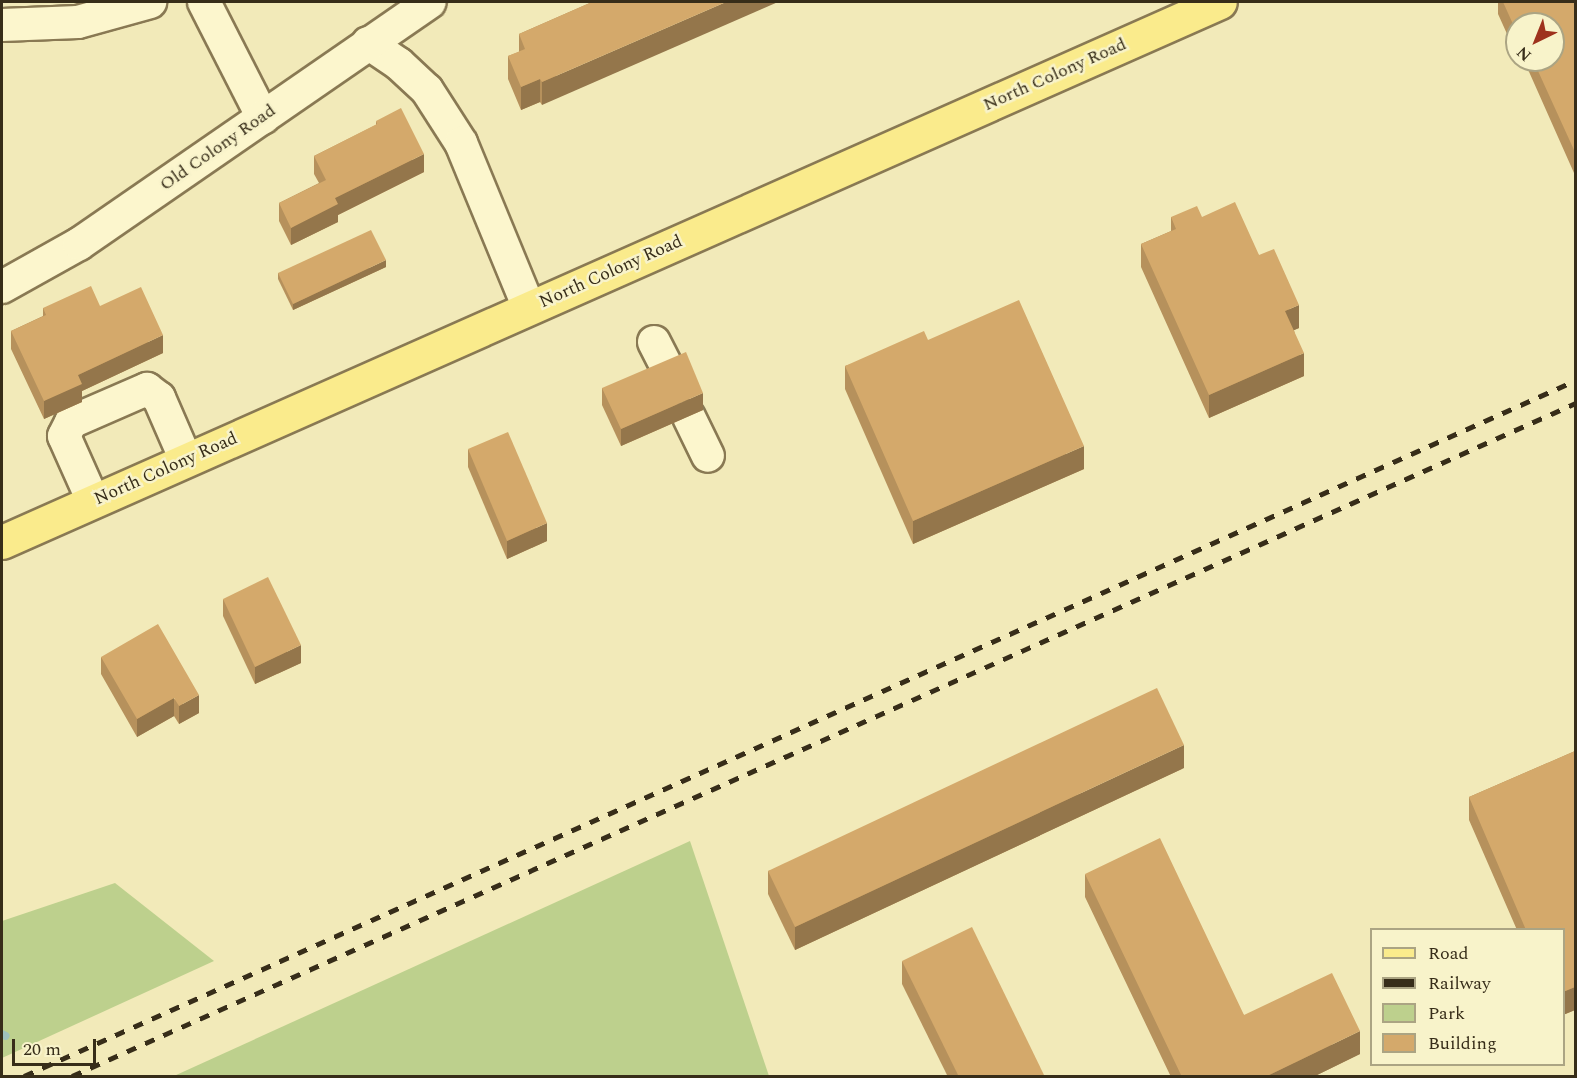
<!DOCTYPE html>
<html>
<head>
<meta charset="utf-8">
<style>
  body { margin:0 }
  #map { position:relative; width:1577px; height:1078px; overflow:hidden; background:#f2eab9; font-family:Spectral,serif }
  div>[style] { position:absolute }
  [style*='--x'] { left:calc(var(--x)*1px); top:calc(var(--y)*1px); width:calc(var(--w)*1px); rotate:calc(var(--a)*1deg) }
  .green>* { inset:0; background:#bdd08d }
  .stream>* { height:8px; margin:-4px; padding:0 4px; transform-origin:4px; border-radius:4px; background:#9fc1bd }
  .roads { filter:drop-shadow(2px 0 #897953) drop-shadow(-2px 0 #897953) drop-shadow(0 2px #897953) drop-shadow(0 -2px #897953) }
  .minor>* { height:32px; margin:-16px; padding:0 16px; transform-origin:16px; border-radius:16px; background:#fcf6cd }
  .major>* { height:33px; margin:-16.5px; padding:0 16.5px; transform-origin:16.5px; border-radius:16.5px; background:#faeb8c }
  .rail>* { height:4.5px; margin-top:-2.25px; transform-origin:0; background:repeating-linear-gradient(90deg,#372d19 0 10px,transparent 0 20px) }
  .wall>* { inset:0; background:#b6915c }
  .shaded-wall>* { inset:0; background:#94764b }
  .building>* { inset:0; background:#d4a96b }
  span { translate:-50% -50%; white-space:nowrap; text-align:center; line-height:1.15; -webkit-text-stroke:5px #f8f3ca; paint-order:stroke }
  .street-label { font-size:18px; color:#372d19 }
  .frame { position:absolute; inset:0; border:3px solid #372d19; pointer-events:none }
  .legend { position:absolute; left:1370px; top:928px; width:195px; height:138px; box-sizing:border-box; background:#f8f3ca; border:2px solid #aba483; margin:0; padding:8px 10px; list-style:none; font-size:18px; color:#372d19 }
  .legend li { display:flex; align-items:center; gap:12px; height:30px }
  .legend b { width:30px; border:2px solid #aba483 }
  .north { position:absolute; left:1505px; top:12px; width:60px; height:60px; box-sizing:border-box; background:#f8f3ca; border:2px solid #aba483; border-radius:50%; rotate:223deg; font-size:16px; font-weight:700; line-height:24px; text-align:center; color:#372d19 }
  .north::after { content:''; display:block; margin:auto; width:21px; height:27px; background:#9e321d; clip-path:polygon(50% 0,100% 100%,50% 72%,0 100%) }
  .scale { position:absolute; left:12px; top:1039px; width:84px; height:27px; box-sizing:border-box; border:3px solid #372d19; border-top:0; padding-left:8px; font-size:18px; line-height:21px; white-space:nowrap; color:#372d19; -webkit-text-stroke:4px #f8f3ca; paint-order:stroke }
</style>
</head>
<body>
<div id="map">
  <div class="green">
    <div style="clip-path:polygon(690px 841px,769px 1076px,174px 1076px)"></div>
    <div style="clip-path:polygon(115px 883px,214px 961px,2px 1058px,2px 921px)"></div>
  </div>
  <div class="stream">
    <div style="--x:2;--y:1034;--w:4;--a:27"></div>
  </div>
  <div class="roads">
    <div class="minor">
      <div style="--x:204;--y:2;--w:130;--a:63"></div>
      <div style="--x:2;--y:25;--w:76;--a:-2.3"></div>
      <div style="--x:78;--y:22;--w:75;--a:-15.5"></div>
      <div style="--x:368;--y:43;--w:37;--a:34"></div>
      <div style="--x:399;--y:64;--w:38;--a:43"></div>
      <div style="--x:427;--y:90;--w:63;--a:57.3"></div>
      <div style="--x:461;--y:143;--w:178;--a:67.6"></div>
      <div style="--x:2;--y:287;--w:88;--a:-29.2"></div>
      <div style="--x:79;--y:244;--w:426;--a:-34.6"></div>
      <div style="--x:654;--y:342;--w:38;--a:63"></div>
      <div style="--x:689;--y:417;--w:43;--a:64"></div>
      <div style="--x:93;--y:501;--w:71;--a:-114"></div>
      <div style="--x:64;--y:436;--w:16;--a:-63"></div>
      <div style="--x:71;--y:422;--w:83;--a:-23.5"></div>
      <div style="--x:147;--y:389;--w:15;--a:37"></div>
      <div style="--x:159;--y:398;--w:68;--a:66.5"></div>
    </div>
    <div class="major">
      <div style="--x:2;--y:542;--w:1332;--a:-23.91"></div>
    </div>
  </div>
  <div class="rail">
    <div style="--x:24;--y:1076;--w:1701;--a:-24.15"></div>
    <div style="--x:72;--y:1076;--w:1648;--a:-24.11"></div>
  </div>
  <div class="wall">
    <div style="clip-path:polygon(592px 2px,542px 105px,540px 102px,521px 110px,508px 79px,508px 56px,519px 52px,519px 34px)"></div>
    <div style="clip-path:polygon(1498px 2px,1575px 2px,1574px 173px,1526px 65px,1522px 67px,1519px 60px,1553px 60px,1517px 24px,1517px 56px,1498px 14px)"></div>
    <div style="clip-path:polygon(376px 121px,424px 172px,338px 215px,338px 222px,291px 245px,279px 221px,279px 203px,319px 183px,314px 174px,314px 156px,376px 125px)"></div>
    <div style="clip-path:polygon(1171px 217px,1202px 217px,1259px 255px,1299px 328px,1294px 330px,1304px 376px,1209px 418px,1141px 267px,1141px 244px,1171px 231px)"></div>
    <div style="clip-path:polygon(386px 267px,293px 310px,278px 279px,278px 273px)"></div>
    <div style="clip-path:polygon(100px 306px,163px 353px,82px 391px,82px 402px,44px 419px,11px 349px,11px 331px,43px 316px,43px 308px)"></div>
    <div style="clip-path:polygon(928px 340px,1084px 469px,913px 544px,845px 389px,845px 366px)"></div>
    <div style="clip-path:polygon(602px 388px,703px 410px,621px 446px,602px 405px)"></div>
    <div style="clip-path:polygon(468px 449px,547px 541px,507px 559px,468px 467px)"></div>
    <div style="clip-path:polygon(223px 599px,301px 663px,255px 684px,223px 616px)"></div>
    <div style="clip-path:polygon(101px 657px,199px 713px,179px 724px,174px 716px,137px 737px,101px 674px)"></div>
    <div style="clip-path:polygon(1575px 751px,1575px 1010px,1563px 1015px,1563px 930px,1517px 930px,1469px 820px,1469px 797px)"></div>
    <div style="clip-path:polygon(1184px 768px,795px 950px,768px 894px,768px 871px)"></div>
    <div style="clip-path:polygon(1085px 874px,1244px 1015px,1360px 1054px,1313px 1077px,1171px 1077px,1085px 897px)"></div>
    <div style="clip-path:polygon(902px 961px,1045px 1077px,948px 1077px,902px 984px)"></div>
  </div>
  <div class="shaded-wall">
    <div style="clip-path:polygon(726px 2px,778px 2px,542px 105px,542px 82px)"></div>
    <div style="clip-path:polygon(1522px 60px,1526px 60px,1526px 65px,1522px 67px)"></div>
    <div style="clip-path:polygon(540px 79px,540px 102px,521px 110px,521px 87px)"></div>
    <div style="clip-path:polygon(1575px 149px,1575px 172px,1574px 173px,1574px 150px)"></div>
    <div style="clip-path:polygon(424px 154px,424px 172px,338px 215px,338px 222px,291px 245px,291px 228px,335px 198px)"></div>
    <div style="clip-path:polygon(386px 260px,386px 267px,293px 310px,293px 304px)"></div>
    <div style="clip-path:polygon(1299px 305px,1299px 328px,1285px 334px,1285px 311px)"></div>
    <div style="clip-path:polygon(163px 335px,163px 353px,82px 391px,82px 402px,44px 419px,44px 401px,78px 375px)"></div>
    <div style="clip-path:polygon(1304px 353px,1304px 376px,1209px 418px,1209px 395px)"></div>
    <div style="clip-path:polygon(703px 393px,703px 410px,621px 446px,621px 429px)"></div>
    <div style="clip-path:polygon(1084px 446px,1084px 469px,913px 544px,913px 521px)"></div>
    <div style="clip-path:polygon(547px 523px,547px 541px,507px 559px,507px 541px)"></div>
    <div style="clip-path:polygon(301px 645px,301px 663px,255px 684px,255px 667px)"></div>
    <div style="clip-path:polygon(199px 695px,199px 713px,179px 724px,179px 706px)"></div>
    <div style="clip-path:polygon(174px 698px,174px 716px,137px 737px,137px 719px)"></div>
    <div style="clip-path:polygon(1184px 745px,1184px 768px,795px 950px,795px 927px)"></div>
    <div style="clip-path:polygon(1575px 987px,1575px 1010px,1563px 1015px,1563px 992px)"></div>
    <div style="clip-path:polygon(1360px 1031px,1360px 1054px,1313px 1077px,1265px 1077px)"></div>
  </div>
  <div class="building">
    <div style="clip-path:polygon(592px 2px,726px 2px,542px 82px,540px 79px,521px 87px,508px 56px,525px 49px,519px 34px)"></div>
    <div style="clip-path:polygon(1503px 2px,1575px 2px,1575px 149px,1574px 150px,1533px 60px,1553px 60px,1553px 24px,1517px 24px,1517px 33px)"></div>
    <div style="clip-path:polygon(401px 108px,424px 154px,335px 198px,338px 204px,291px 228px,279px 203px,326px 180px,314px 156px,377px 124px,376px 121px)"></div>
    <div style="clip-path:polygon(1235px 202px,1259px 255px,1274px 249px,1299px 305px,1285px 311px,1304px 353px,1209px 395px,1141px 244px,1176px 229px,1171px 217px,1197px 206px,1202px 217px)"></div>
    <div style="clip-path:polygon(371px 230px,386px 260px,293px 304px,278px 273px)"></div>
    <div style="clip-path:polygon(91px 286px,100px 306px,141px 287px,163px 335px,78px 375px,82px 384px,44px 401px,11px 331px,46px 315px,43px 308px)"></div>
    <div style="clip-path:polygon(1019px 300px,1084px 446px,913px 521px,845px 366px,924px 331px,928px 340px)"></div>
    <div style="clip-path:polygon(686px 352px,703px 393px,621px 429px,602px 388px)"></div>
    <div style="clip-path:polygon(508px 432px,547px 523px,507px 541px,468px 449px)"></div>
    <div style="clip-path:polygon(268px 577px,301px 645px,255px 667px,223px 599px)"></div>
    <div style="clip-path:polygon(158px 624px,199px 695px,179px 706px,174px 698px,137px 719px,101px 657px)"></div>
    <div style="clip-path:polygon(1157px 688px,1184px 745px,795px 927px,768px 871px)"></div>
    <div style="clip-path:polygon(1575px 751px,1575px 987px,1563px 992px,1563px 930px,1526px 930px,1469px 797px)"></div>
    <div style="clip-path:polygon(1160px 838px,1244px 1015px,1332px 973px,1360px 1031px,1265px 1077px,1182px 1077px,1085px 874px)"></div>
    <div style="clip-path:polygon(972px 927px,1045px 1077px,959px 1077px,902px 961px)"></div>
  </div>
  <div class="street-label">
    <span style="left:1055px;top:75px;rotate:-24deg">North Colony Road</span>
    <span style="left:218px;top:148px;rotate:-35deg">Old Colony Road</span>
    <span style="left:611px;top:272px;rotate:-24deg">North Colony Road</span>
    <span style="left:166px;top:469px;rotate:-24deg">North Colony Road</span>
  </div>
  <div class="frame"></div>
  <ul class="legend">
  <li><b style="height:8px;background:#faeb8c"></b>Road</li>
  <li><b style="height:8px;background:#372d19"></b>Railway</li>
  <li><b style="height:16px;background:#bdd08d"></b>Park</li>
  <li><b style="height:16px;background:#d4a96b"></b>Building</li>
  </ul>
  <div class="north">N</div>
  <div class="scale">20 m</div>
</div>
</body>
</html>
